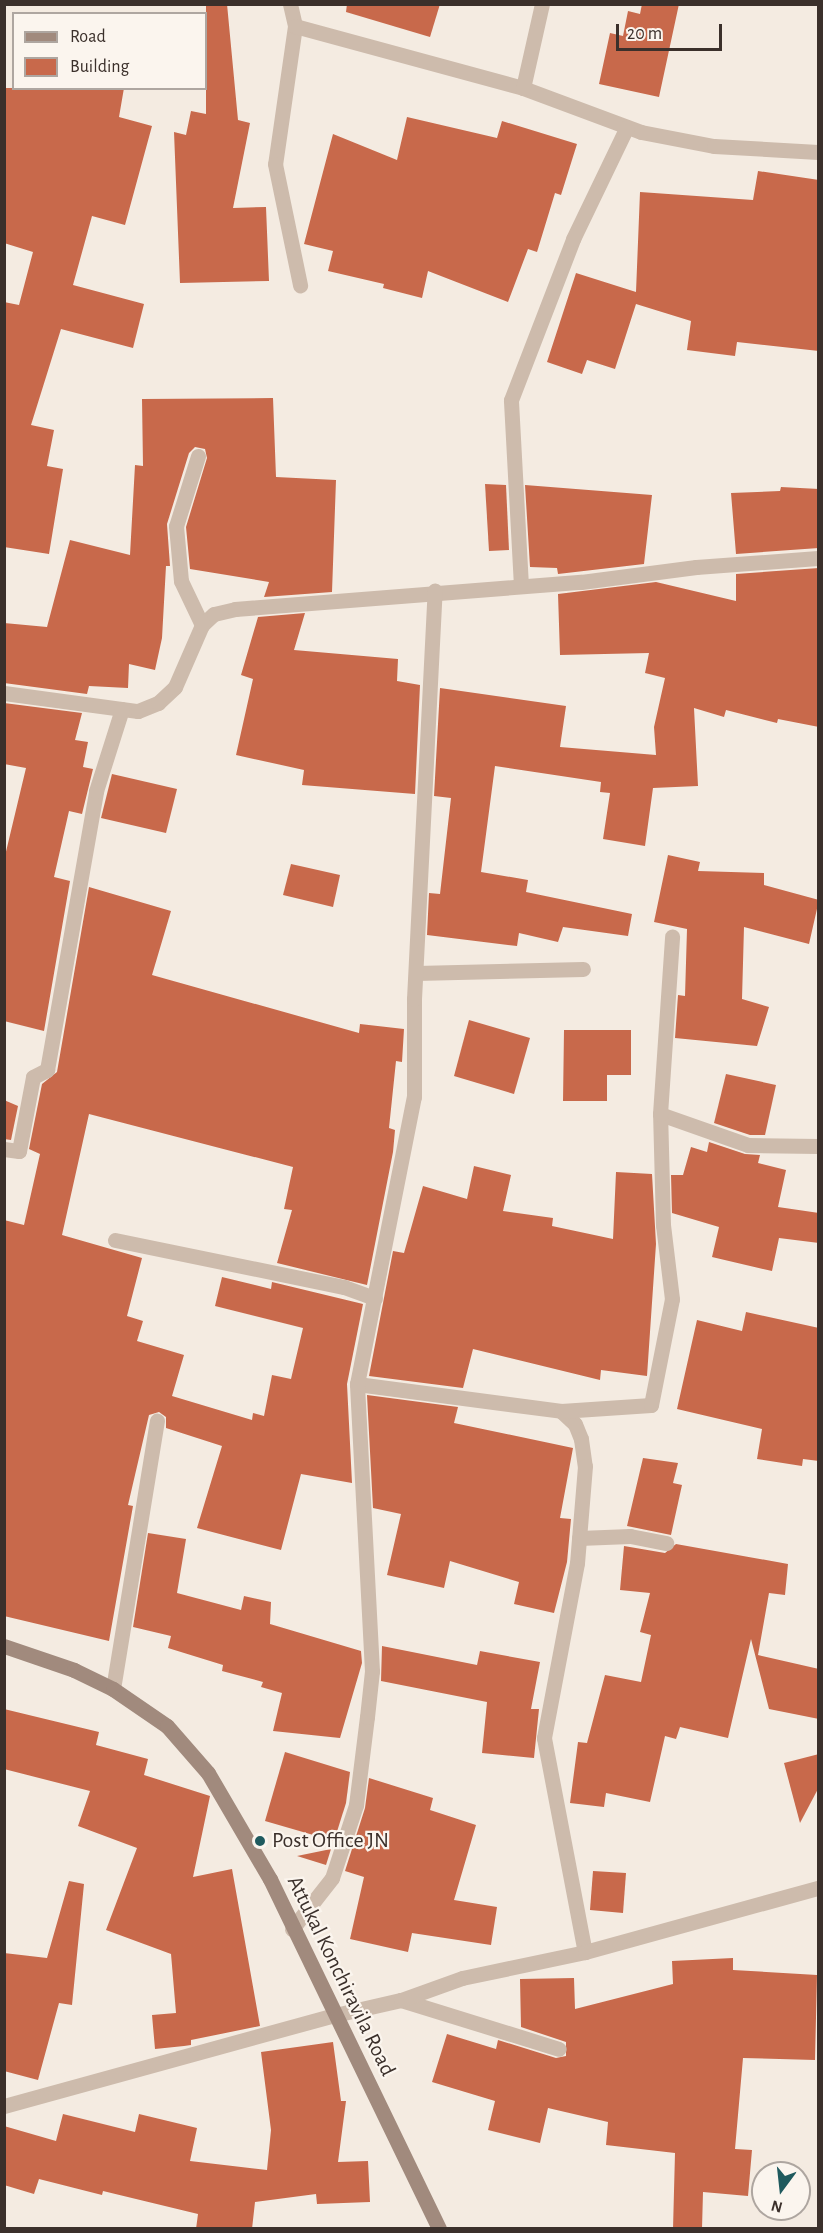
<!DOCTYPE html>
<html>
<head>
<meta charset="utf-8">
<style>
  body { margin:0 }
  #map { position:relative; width:823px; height:2233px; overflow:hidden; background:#f4ebe1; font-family:"Alegreya Sans",sans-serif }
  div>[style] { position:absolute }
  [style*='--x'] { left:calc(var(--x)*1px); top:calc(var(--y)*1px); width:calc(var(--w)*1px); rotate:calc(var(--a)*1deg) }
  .building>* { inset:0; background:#c8694b }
  .service>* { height:15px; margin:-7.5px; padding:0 7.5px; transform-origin:7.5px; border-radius:7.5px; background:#cdbbac }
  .minor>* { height:15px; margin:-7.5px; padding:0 7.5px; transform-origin:7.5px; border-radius:7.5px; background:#cdbbac }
  .tertiary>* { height:15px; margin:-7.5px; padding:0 7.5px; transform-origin:7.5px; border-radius:7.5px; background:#cdbbac }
  .secondary>* { height:15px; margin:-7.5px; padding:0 7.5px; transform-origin:7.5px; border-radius:7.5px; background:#a18a7d }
  .dots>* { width:16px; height:16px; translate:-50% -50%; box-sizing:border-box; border:3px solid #fbf5ee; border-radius:50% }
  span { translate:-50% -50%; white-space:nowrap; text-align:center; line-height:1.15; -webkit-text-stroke:4.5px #fbf5ee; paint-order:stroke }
  .poi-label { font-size:22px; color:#3b302b }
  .left { translate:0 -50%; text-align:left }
  .street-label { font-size:22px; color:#3b302b }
  .frame { position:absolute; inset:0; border:6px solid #3b302b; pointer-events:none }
  .legend { position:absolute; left:12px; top:12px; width:195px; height:78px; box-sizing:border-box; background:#fbf5ee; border:2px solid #aea6a0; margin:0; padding:8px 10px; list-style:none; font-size:18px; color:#3b302b }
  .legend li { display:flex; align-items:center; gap:12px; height:30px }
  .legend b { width:30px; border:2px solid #aea6a0 }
  .north { position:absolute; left:751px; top:2161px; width:60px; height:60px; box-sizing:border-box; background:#fbf5ee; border:2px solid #aea6a0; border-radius:50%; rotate:195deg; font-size:16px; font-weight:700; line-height:24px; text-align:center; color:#3b302b }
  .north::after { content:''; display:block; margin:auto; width:21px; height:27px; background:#1f5a5e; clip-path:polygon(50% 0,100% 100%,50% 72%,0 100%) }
  .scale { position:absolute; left:616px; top:24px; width:106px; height:27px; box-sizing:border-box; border:3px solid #3b302b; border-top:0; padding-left:8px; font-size:18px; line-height:21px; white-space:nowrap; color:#3b302b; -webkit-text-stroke:4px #fbf5ee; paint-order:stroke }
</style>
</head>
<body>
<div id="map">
  <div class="building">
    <div style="clip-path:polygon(206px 4px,227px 4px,238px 120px,250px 123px,233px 208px,266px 207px,269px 281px,180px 283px,174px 132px,186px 135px,191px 111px,206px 114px)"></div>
    <div style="clip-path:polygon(347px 4px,440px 4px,430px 37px,346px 12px)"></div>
    <div style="clip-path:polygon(642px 4px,679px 4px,659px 97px,599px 84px,610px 33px,623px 36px,628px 11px,640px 14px)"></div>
    <div style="clip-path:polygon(4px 88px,124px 88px,119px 117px,152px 126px,125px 225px,92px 216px,73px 285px,144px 304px,133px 348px,61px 329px,31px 425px,54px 430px,47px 466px,63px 469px,49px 554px,4px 547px,4px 302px,19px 305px,33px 252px,4px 243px)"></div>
    <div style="clip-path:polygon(407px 117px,497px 138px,502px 121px,577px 144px,561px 195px,555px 193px,537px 252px,528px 249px,508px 302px,428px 271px,422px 298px,383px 288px,384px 284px,328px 271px,333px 251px,304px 244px,333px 134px,397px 160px)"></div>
    <div style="clip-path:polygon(758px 171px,819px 180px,819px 351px,737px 342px,735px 356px,687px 350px,691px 321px,636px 304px,615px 369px,587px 360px,582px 374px,547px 362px,576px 273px,636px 292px,640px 192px,753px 200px)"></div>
    <div style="clip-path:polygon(273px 398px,276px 477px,336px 480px,332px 592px,264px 597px,269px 582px,190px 569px,186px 527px,207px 458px,205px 449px,195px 447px,189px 453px,167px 524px,170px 566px,166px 566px,162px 638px,155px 670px,129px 664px,128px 688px,89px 686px,87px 694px,4px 683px,4px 623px,47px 627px,70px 540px,130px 555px,135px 465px,143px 466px,142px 399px)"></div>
    <div style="clip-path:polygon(485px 484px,506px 485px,509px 550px,489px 551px)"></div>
    <div style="clip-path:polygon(525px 485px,652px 495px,644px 564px,558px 574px,557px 568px,530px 567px)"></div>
    <div style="clip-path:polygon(781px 487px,819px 489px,819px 548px,736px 554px,731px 493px,780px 491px)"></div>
    <div style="clip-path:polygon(819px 568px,819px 727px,778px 719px,777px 723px,726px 710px,724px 717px,694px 708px,698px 786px,653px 788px,645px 846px,603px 839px,610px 793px,600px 792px,601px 782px,495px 766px,481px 872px,528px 880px,526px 892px,632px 914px,628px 936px,563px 927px,558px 942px,519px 933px,517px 946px,427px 935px,429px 893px,440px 894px,451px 798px,434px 796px,440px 688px,566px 706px,560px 747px,656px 755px,654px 727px,665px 678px,645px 673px,649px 653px,560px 655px,558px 594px,656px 582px,736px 601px,736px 574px)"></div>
    <div style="clip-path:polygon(305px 613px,294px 650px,398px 659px,397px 681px,420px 685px,415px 794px,302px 785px,304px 770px,236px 755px,253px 679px,241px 675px,258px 617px)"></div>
    <div style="clip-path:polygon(4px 703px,82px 713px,75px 740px,88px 742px,83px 767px,93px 769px,82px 814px,69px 811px,54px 877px,70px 881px,44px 1031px,4px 1021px,4px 860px,26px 768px,4px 764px)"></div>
    <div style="clip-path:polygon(112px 774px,177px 789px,166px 833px,101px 818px)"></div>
    <div style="clip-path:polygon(668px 855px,700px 862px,698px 871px,764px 873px,764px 885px,819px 900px,809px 944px,744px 927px,742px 999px,769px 1007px,757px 1046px,675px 1038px,678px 995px,685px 996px,687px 929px,654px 922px)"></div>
    <div style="clip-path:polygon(291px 864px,340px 875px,333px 907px,283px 895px)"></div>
    <div style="clip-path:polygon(89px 887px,171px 911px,152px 975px,359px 1033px,360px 1024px,404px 1029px,402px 1062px,396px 1061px,389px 1128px,395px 1130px,393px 1152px,367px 1285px,277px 1263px,292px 1210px,284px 1209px,293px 1167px,89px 1114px,62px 1235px,142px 1258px,127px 1316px,143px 1321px,137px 1341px,184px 1355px,172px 1396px,252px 1420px,253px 1413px,264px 1416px,272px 1375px,291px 1379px,303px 1328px,215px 1306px,222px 1277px,271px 1289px,272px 1282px,363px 1304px,347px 1384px,352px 1483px,301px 1474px,281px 1550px,197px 1528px,222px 1446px,166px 1428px,166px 1417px,159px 1412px,149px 1415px,128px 1505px,133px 1506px,109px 1641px,4px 1616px,4px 1220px,24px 1225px,40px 1154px,29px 1149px,42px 1084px,57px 1072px)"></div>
    <div style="clip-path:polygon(469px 1020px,530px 1038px,514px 1094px,454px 1076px)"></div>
    <div style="clip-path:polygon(564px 1030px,631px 1030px,631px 1075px,607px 1075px,607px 1101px,563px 1101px)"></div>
    <div style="clip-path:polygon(726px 1074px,776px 1085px,765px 1135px,750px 1135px,714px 1123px)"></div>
    <div style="clip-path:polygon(4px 1100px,18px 1106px,11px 1140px,4px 1139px)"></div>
    <div style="clip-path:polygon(709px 1142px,745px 1154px,760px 1155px,758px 1163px,786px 1170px,778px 1207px,819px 1213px,819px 1243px,779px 1238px,772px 1271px,712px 1257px,719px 1227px,672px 1213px,671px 1175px,683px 1175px,691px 1147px,707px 1152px)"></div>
    <div style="clip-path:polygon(474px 1166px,511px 1175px,503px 1211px,553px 1218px,552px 1226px,613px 1239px,616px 1172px,652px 1174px,656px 1244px,647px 1376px,601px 1370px,600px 1380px,473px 1349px,463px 1388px,369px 1376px,393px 1251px,404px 1253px,423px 1186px,467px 1199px)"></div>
    <div style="clip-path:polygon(746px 1312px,819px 1328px,819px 1461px,803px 1459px,802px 1466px,757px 1459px,762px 1429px,677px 1409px,697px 1320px,742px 1331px)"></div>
    <div style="clip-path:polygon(367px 1395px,458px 1407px,454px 1423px,573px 1448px,560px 1518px,571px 1519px,567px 1562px,554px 1613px,514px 1604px,519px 1582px,450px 1561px,444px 1588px,387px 1575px,401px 1514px,373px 1508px)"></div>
    <div style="clip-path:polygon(643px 1458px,678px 1463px,673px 1483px,682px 1485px,671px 1535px,627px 1526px)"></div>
    <div style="clip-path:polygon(148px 1533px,186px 1539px,177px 1593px,241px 1610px,244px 1596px,271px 1602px,270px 1624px,361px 1651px,362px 1663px,340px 1738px,273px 1731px,282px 1693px,261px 1687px,263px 1682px,222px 1671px,223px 1665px,168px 1648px,171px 1636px,133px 1627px)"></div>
    <div style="clip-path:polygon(676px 1544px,788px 1564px,785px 1595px,769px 1593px,758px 1655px,819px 1669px,819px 1719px,769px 1709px,751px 1639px,728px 1738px,680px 1727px,676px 1739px,665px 1736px,650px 1802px,606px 1793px,604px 1807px,570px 1803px,578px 1742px,587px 1743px,605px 1675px,641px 1682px,651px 1635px,640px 1632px,650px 1593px,620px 1590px,624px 1546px,665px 1553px)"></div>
    <div style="clip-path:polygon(382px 1646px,477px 1665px,480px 1651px,540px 1662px,531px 1709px,539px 1709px,534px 1758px,482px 1753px,487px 1702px,381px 1681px)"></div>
    <div style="clip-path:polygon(4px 1709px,99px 1732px,96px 1745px,148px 1759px,144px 1775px,210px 1796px,193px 1877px,232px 1869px,260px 2026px,191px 2040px,191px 2045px,184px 2046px,155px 2049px,152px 2015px,176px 2013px,171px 1954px,106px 1930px,137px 1848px,78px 1826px,90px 1791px,4px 1769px)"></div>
    <div style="clip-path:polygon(285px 1752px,350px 1772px,346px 1803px,334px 1841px,265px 1821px)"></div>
    <div style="clip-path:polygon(819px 1754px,819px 1787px,800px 1823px,784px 1763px)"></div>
    <div style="clip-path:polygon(369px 1778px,433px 1798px,430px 1810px,476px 1825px,454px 1900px,497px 1907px,491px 1945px,412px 1933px,408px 1952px,350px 1939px,364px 1877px,345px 1871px,365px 1808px)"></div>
    <div style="clip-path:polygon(331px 1849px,326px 1865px,297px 1856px)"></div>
    <div style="clip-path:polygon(593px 1871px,626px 1873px,623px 1913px,590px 1910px)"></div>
    <div style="clip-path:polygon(69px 1881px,84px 1884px,72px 2005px,59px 2003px,38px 2080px,4px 2071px,4px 1953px,47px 1958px)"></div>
    <div style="clip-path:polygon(733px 1958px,733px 1970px,817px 1975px,815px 2060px,743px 2058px,735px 2149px,752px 2150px,748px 2196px,703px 2192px,702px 2229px,673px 2229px,675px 2153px,606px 2145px,608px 2122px,548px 2108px,540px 2143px,488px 2130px,495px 2101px,432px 2082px,447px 2034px,496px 2049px,498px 2040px,556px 2058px,566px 2056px,566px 2042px,521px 2027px,520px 1979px,574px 1978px,575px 2009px,673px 1984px,672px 1961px)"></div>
    <div style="clip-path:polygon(333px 2042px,341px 2101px,346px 2101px,338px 2162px,368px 2161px,370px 2202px,317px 2204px,316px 2194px,255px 2202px,252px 2229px,196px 2229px,198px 2214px,103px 2191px,102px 2195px,39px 2179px,34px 2194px,4px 2185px,4px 2126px,56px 2141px,63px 2114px,135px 2132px,139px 2114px,197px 2128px,190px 2161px,267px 2170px,271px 2130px,261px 2052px)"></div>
  </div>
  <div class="service">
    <div style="--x:295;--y:26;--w:139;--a:98.2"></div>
    <div style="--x:275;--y:164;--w:124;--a:78.3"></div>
  </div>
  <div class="minor">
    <div style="--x:290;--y:4;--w:23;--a:77"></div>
    <div style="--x:295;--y:26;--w:236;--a:15.2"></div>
    <div style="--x:523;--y:88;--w:126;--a:20.4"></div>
    <div style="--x:641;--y:132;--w:74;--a:10.9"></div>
    <div style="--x:714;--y:146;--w:104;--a:3.3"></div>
    <div style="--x:523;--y:88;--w:86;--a:-77.3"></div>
    <div style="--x:198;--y:456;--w:73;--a:107.4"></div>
    <div style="--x:176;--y:526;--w:55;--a:84.8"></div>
    <div style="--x:181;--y:581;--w:49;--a:64.5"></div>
    <div style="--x:521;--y:586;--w:186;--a:-93.1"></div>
    <div style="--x:511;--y:400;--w:173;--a:-68.9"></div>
    <div style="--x:573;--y:239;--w:124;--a:-64.3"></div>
    <div style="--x:4;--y:693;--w:135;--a:7.7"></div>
    <div style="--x:138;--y:711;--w:22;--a:-22"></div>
    <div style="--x:158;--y:703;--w:23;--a:-43"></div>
    <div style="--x:175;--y:687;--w:68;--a:-66.5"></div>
    <div style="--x:202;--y:625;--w:16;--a:-43"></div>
    <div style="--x:214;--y:614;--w:22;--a:-13"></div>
    <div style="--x:235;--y:609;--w:347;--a:-4.5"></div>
    <div style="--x:581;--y:582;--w:116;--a:-7.4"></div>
    <div style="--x:696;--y:567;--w:122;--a:-4.2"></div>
    <div style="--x:416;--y:973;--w:167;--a:-1.4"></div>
    <div style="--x:660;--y:1114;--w:93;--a:19.4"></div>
    <div style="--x:748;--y:1145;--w:70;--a:0.8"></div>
    <div style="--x:4;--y:1149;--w:15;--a:8"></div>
    <div style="--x:19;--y:1151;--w:75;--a:-79.3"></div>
    <div style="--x:33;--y:1077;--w:16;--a:-27"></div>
    <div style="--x:47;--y:1070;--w:283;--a:-80"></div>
    <div style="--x:96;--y:791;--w:86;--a:-72.4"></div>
    <div style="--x:115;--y:1240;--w:234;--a:11.6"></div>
    <div style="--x:344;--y:1287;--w:33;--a:20"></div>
    <div style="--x:357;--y:1384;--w:206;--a:7.5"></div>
    <div style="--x:561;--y:1411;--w:19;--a:43"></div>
    <div style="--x:575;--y:1424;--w:16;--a:68"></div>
    <div style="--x:581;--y:1439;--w:27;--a:82"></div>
    <div style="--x:585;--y:1466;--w:97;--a:94.7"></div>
    <div style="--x:577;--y:1563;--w:178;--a:100.7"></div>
    <div style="--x:544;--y:1738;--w:218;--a:79.2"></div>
    <div style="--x:561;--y:1411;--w:90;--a:-3.8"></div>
    <div style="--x:651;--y:1405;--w:108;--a:-78.8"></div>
    <div style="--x:672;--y:1299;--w:75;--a:-96.9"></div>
    <div style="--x:663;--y:1225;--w:111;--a:-91.5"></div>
    <div style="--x:660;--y:1114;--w:178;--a:-86.1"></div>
    <div style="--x:579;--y:1538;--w:51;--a:-2.2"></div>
    <div style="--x:630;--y:1536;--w:37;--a:11"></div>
    <div style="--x:113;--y:1689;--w:272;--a:-80.7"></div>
    <div style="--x:292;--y:1929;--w:65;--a:-51.9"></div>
    <div style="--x:332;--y:1878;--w:77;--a:-71.8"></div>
    <div style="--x:356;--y:1805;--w:89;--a:-82.9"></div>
    <div style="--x:367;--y:1717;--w:46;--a:-83.8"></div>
    <div style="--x:372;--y:1671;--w:287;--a:-93"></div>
    <div style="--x:357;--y:1384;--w:293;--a:-78.8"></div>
    <div style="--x:414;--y:1097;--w:98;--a:-90"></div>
    <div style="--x:414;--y:999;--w:409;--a:-87.1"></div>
    <div style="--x:401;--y:2000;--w:165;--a:17.2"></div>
  </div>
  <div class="tertiary">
    <div style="--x:4;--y:2106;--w:343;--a:-15.4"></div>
    <div style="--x:335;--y:2015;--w:68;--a:-12.8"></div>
    <div style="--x:401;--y:2000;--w:65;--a:-19.8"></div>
    <div style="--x:462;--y:1978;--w:126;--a:-11.9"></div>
    <div style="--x:585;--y:1952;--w:242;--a:-15.4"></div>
  </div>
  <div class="secondary">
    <div style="--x:4;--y:1646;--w:74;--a:18.9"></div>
    <div style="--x:74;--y:1670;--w:43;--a:26"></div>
    <div style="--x:113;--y:1689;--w:65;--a:34.4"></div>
    <div style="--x:167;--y:1726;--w:62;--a:48.9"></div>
    <div style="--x:208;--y:1773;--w:123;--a:59.7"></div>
    <div style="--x:270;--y:1879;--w:388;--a:64.2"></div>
  </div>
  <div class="dots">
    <div style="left:260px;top:1841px;background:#1f5a5e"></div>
  </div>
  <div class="poi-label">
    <span class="left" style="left:272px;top:1841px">Post Office JN</span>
  </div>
  <div class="street-label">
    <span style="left:341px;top:1976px;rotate:64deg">Attukal Konchiravila Road</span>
  </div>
  <div class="frame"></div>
  <ul class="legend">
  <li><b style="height:8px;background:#a18a7d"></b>Road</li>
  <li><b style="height:16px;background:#c8694b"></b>Building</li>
  </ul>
  <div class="north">N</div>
  <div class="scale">20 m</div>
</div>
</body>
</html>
